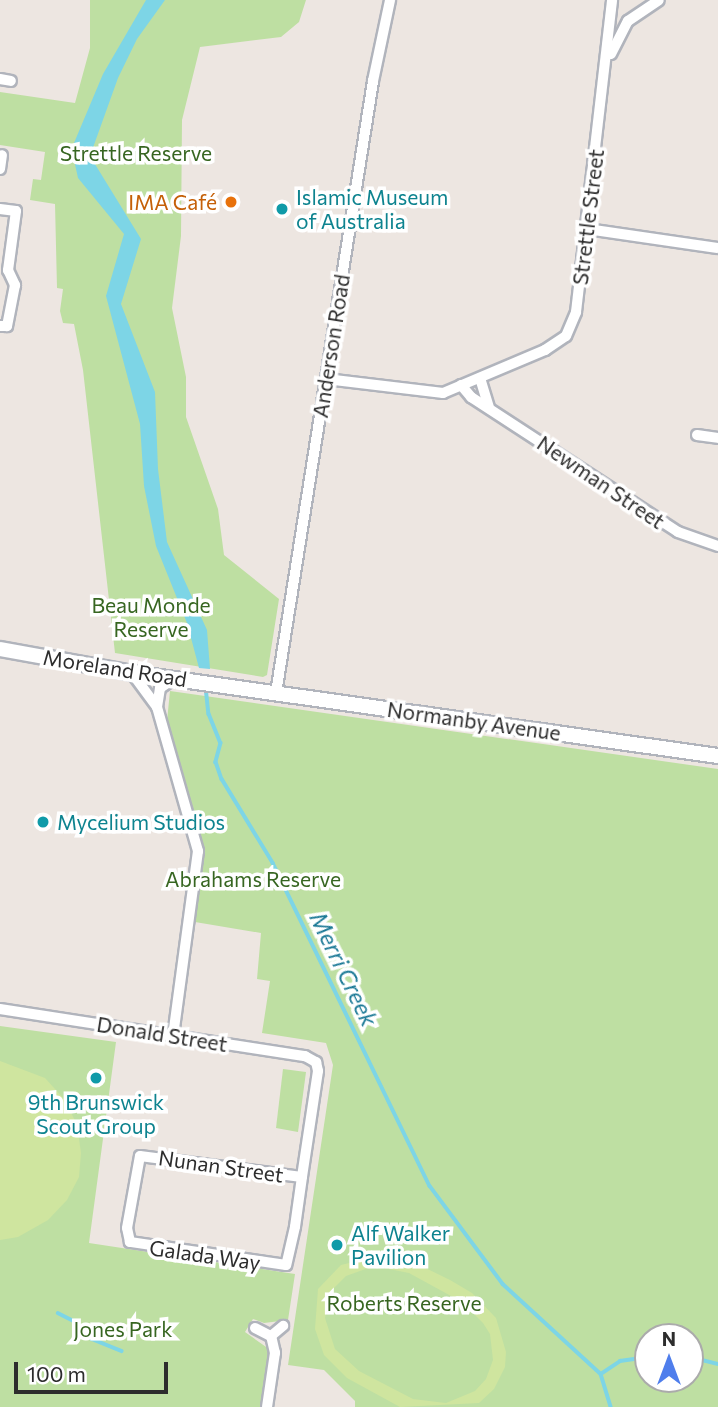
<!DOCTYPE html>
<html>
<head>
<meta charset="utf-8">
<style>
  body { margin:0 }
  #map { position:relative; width:718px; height:1407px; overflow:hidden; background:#ede6e1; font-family:Commissioner,sans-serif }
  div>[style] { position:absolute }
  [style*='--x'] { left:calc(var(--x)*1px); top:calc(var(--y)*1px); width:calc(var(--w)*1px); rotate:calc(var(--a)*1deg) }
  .green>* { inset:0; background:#bedfa2 }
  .pitch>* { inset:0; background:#cfe59f }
  .water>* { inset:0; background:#7dd5e6 }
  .stream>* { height:3.5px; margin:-1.75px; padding:0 1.75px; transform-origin:1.75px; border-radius:1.75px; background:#7dd5e6 }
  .roads { filter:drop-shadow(2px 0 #b1b4bc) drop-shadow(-2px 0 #b1b4bc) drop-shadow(0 2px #b1b4bc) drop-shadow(0 -2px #b1b4bc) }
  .street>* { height:10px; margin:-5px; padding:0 5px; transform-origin:5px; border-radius:5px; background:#fff }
  .secondary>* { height:14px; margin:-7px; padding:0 7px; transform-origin:7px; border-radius:7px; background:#fff }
  .dots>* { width:19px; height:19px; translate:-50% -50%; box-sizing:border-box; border:4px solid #fff; border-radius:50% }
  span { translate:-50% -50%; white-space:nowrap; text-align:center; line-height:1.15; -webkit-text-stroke:7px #fff; paint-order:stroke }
  .park-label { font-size:21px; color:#376621 }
  .culture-label { font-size:21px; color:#0d838f }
  .left { translate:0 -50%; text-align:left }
  .food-label { font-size:21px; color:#c56008 }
  .right { translate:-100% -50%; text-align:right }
  .street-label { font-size:21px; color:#2d2d2d }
  .water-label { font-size:23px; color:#197895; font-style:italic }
  .north { position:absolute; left:634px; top:1323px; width:70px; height:70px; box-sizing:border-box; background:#fff; border:2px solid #ababab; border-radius:50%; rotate:0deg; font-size:19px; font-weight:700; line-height:28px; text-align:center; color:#2d2d2d }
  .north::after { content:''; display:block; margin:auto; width:24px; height:32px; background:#4f7eec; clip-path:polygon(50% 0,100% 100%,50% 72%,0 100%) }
  .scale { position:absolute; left:14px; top:1362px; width:154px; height:32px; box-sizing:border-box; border:4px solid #2d2d2d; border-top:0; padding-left:9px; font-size:21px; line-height:24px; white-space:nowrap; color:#2d2d2d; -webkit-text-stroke:5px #fff; paint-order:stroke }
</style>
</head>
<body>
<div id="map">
  <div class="green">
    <div style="clip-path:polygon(90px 0,306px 0,299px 22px,281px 37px,200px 47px,182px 120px,181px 236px,172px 308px,186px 377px,186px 417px,218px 509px,224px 555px,279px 599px,267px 675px,263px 677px,115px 653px,83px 370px,74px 324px,63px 323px,60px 311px,63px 289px,57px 288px,55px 204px,30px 200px,33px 179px,41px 180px,45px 152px,0 145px,0 92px,75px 103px,90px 48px)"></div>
    <div style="clip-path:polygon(evenodd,170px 691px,718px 769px,718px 1407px,355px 1407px,355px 1401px,324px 1370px,288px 1365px,333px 1065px,326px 1043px,262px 1033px,270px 981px,257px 979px,261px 933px,195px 922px,203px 848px,167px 721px,170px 691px,648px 1337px,690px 1337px,690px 1379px,648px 1379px,648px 1337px)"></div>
    <div style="clip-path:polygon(0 1026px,116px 1042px,89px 1243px,295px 1274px,288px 1320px,264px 1323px,253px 1319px,245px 1332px,269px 1349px,261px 1407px,0 1407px)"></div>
    <div style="clip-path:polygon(283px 1069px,306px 1072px,298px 1132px,276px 1128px)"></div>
  </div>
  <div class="pitch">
    <div style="clip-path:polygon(0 1061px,45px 1078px,65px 1100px,77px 1125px,81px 1153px,79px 1177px,67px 1200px,48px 1220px,18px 1237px,0 1240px)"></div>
    <div style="clip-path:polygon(evenodd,386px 1254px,403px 1257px,450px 1280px,472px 1293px,496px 1318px,506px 1352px,505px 1367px,494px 1389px,479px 1403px,400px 1407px,347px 1378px,324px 1355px,315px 1329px,318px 1289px,341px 1265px,386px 1254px,374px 1266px,409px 1273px,462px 1302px,483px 1323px,490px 1334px,493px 1360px,486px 1379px,475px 1391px,446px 1403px,413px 1399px,359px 1371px,335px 1349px,325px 1318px,330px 1292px,346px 1276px,374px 1266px)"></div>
  </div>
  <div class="water">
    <div style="clip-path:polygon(146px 0,165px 0,137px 39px,118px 78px,90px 156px,141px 239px,121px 304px,155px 392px,158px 469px,167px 542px,207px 630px,210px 669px,199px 668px,187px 623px,156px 546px,144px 486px,140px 424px,106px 296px,124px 234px,78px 178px,74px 160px,74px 143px,103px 74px)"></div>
  </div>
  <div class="stream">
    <div style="--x:206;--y:687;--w:27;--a:84"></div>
    <div style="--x:209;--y:714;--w:31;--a:68"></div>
    <div style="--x:221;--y:743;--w:20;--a:105"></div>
    <div style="--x:216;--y:762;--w:18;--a:71"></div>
    <div style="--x:222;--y:779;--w:98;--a:58.7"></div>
    <div style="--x:273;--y:863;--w:359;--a:64.1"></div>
    <div style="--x:430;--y:1186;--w:122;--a:53.3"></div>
    <div style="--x:503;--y:1284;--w:133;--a:42.6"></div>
    <div style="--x:601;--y:1374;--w:34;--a:73"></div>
    <div style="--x:58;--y:1313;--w:20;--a:27"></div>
    <div style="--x:76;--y:1322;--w:23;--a:47"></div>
    <div style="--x:92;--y:1339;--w:32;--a:22"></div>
    <div style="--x:690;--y:1357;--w:29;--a:14"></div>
    <div style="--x:601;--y:1374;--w:23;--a:-34"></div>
    <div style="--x:620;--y:1361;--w:28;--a:-8"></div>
  </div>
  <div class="roads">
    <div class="street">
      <div style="--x:611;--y:54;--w:37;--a:-63"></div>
      <div style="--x:628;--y:21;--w:37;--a:-34"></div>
      <div style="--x:0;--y:79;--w:11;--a:10"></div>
      <div style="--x:0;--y:169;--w:14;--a:-82"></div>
      <div style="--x:0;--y:209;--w:16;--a:7"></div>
      <div style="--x:16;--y:211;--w:60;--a:97.7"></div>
      <div style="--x:8;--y:270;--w:17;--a:65"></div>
      <div style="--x:15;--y:285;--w:42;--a:101"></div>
      <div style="--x:7;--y:326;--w:7;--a:180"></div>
      <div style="--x:587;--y:229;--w:132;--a:8.3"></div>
      <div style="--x:480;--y:378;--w:30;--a:73"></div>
      <div style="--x:326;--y:379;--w:118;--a:6.8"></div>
      <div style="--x:443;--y:393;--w:111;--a:-22.9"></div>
      <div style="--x:545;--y:350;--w:25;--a:-34"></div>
      <div style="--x:566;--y:336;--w:26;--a:-67"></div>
      <div style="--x:576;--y:312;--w:314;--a:-83.4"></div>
      <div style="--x:461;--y:385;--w:16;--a:50"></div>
      <div style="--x:471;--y:397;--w:247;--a:33.1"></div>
      <div style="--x:678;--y:532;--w:42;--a:19.3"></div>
      <div style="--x:697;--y:435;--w:21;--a:8"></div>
      <div style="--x:132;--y:673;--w:42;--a:53.7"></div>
      <div style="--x:157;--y:707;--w:150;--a:74.1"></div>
      <div style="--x:198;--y:851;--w:187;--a:97.7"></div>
      <div style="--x:276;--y:693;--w:620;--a:-80.99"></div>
      <div style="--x:373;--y:81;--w:83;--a:-78.1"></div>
      <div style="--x:157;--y:707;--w:19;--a:-81"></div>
      <div style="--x:160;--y:688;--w:18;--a:-34"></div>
      <div style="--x:0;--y:1009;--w:309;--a:8.8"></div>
      <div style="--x:305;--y:1056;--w:13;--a:29"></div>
      <div style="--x:316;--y:1062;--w:9;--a:77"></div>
      <div style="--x:318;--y:1071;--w:107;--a:98.6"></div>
      <div style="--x:302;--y:1177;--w:50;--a:98"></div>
      <div style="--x:295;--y:1227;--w:39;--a:103"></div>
      <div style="--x:286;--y:1265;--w:158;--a:-171.6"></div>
      <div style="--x:130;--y:1242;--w:14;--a:-102"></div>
      <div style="--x:127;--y:1228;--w:73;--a:-79.8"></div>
      <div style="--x:140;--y:1156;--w:163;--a:7.4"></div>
      <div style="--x:255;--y:1328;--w:18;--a:27"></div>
      <div style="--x:267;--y:1407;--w:55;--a:-81.6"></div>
      <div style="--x:275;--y:1353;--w:17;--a:-103"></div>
      <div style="--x:271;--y:1336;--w:16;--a:-40"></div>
    </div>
    <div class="secondary">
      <div style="--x:0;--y:649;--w:134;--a:10.3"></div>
      <div style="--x:132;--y:673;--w:592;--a:8.06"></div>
    </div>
  </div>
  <div class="dots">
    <div style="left:231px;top:202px;background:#e8710a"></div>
    <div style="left:282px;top:209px;background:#0f9aa8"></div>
    <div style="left:43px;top:822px;background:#0f9aa8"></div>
    <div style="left:96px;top:1078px;background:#0f9aa8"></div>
    <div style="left:337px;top:1245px;background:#0f9aa8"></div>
  </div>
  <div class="park-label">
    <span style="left:136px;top:153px">Strettle Reserve</span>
    <span style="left:151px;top:617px">Beau Monde<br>Reserve</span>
    <span style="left:253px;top:879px">Abrahams Reserve</span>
    <span style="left:404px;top:1303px">Roberts Reserve</span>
    <span style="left:123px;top:1329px">Jones Park</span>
  </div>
  <div class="culture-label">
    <span class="left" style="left:296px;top:209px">Islamic Museum<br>of Australia</span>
    <span class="left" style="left:57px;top:822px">Mycelium Studios</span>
    <span style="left:96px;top:1114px">9th Brunswick<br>Scout Group</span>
    <span class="left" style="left:351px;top:1245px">Alf Walker<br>Pavilion</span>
  </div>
  <div class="food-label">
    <span class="right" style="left:217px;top:202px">IMA Café</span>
  </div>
  <div class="street-label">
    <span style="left:588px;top:217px;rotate:-83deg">Strettle Street</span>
    <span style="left:331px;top:346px;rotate:-81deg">Anderson Road</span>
    <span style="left:601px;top:482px;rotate:34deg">Newman Street</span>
    <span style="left:115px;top:668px;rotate:9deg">Moreland Road</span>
    <span style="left:474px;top:721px;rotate:8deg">Normanby Avenue</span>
    <span style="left:162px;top:1034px;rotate:9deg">Donald Street</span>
    <span style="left:221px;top:1166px;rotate:8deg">Nunan Street</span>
    <span style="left:205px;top:1255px;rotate:8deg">Galada Way</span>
  </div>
  <div class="water-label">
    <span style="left:344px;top:969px;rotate:64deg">Merri Creek</span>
  </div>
  <div class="north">N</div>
  <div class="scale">100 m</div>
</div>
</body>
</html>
